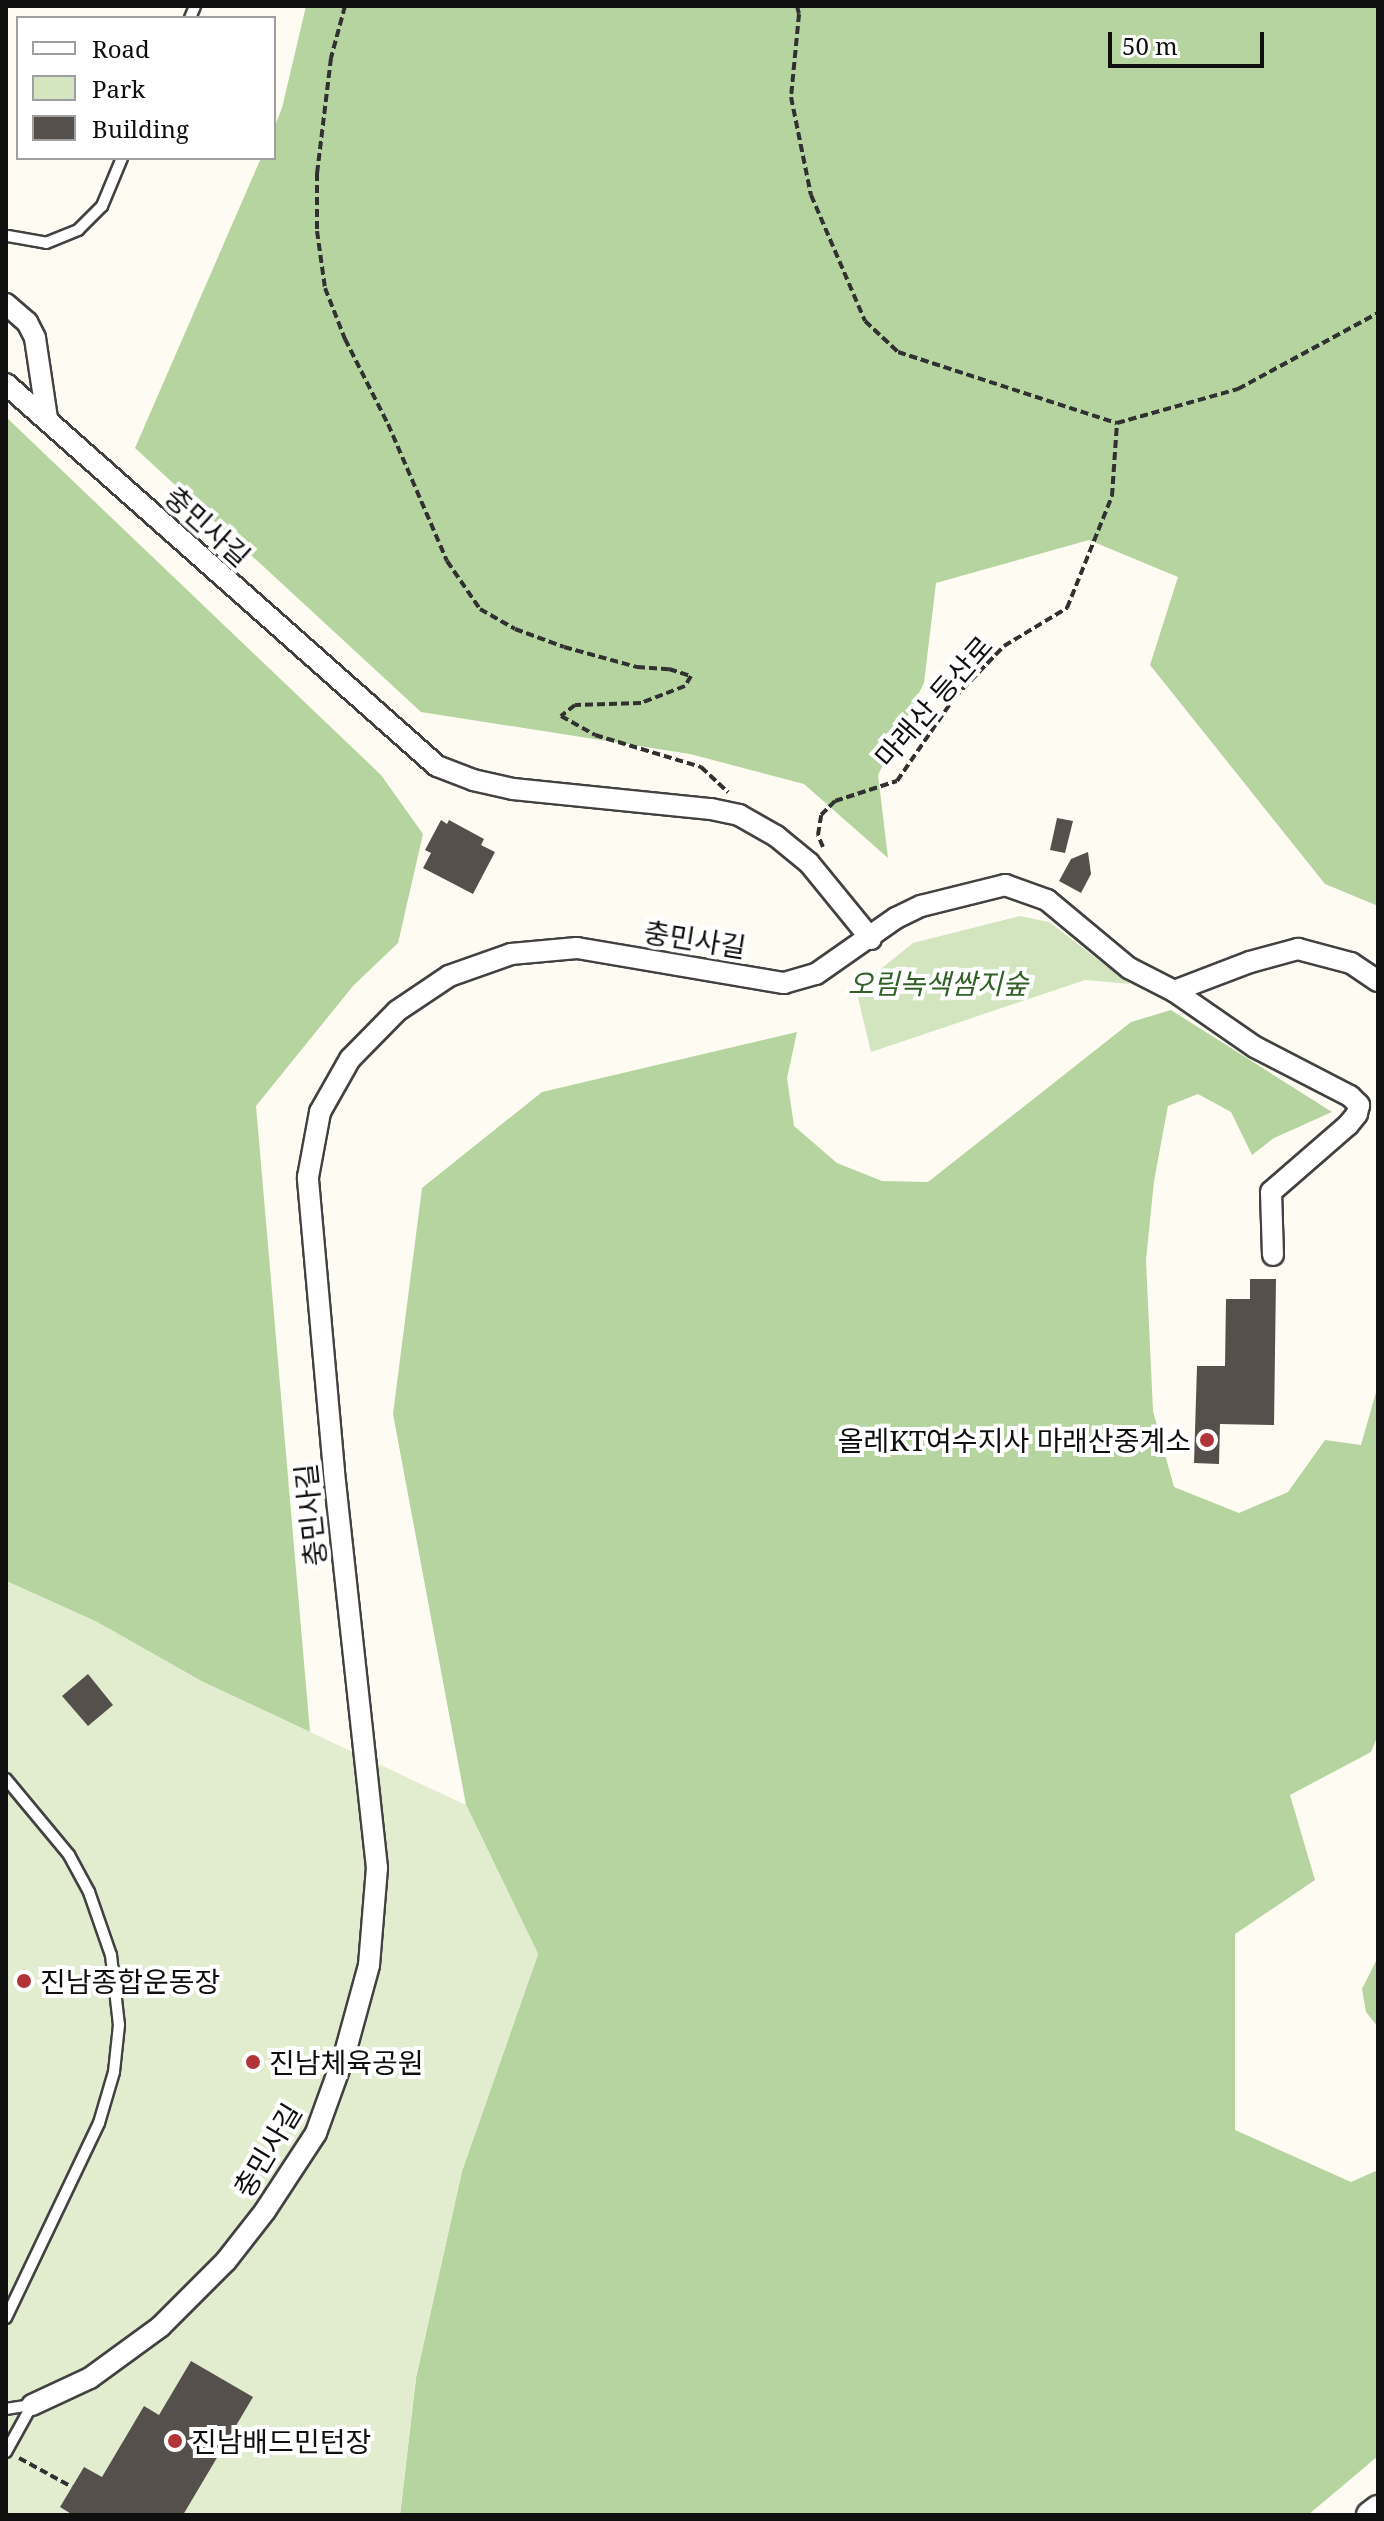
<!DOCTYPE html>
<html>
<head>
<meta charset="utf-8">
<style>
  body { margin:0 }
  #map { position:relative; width:1384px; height:2521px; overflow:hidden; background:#fefcf2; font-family:"Noto Serif","Noto Sans KR",serif }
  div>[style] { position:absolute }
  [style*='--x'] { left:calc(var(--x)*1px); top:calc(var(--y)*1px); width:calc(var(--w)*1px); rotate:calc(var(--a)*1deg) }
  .green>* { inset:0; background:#d2e5be }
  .forest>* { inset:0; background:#b6d49f }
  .pitch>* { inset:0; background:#e2edcf }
  .building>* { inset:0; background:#56504c }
  .path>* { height:4px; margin-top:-2px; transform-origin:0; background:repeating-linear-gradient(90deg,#313131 0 8px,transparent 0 12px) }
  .roads { filter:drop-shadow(2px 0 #424242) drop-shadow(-2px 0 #424242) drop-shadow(0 2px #424242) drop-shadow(0 -2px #424242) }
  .service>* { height:10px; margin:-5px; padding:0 5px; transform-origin:5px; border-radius:5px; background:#fff }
  .minor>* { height:20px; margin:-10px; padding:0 10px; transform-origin:10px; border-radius:10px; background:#fff }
  .tertiary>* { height:26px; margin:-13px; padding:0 13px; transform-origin:13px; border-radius:13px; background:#fff }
  .dots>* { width:22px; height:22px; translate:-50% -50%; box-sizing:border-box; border:4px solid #fff; border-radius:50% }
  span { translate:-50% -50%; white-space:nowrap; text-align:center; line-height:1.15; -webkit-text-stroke:8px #fff; paint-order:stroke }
  .street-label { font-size:28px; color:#0f0f0f }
  .park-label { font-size:28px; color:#306025; font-style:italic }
  .poi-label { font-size:28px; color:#0f0f0f }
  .right { translate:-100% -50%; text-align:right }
  .left { translate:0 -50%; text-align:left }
  .frame { position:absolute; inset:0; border:8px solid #0f0f0f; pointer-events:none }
  .legend { position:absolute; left:16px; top:16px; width:260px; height:144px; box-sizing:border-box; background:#fff; border:2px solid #9f9f9f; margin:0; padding:10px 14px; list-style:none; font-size:24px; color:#0f0f0f }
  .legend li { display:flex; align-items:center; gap:16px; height:40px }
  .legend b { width:40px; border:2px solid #9f9f9f }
  .scale { position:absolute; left:1108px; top:32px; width:156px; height:36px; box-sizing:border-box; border:4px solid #0f0f0f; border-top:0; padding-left:10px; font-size:24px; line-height:28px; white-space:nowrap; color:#0f0f0f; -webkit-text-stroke:6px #fff; paint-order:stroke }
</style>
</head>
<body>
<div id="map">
  <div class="green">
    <div style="clip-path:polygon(1020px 916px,1049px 922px,1130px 984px,1085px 980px,871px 1052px,856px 989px,913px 943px)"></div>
  </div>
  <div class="forest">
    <div style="clip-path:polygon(306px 6px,1378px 6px,1378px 906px,1325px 884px,1150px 665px,1178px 577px,1089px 540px,936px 583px,924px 683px,878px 775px,888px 858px,804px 784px,690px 754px,421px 712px,135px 448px,261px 158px,274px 158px,274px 128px,282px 108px)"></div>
    <div style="clip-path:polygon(6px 417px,381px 775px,423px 834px,398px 943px,353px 986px,256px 1106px,310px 1732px,201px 1681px,97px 1622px,6px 1581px)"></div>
    <div style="clip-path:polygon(1171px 1010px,1332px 1112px,1274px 1138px,1252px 1155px,1231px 1112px,1198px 1094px,1168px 1106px,1154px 1181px,1146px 1260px,1153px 1411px,1174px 1487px,1239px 1513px,1288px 1492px,1325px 1440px,1361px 1445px,1378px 1385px,1378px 1735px,1371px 1752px,1290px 1795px,1315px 1880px,1235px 1934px,1235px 2130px,1351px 2182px,1378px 2170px,1378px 2456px,1308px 2515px,400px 2515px,416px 2378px,462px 2171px,538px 1954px,466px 1805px,393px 1414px,422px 1188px,542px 1092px,797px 1032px,787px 1078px,794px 1126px,837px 1163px,882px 1181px,928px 1182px,1131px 1022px)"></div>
    <div style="clip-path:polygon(1378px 1957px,1378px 2027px,1366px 2012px,1362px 1989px)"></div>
  </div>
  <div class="pitch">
    <div style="clip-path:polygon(6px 1581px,97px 1622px,201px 1681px,466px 1805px,538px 1954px,462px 2171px,416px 2377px,400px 2515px,6px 2515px)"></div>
  </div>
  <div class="building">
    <div style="clip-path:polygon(1057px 818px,1073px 821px,1065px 853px,1050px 850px)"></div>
    <div style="clip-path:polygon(441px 820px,447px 824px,449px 820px,484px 839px,481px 845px,495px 852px,473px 894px,423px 868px,431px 853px,425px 850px)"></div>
    <div style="clip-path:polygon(1088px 852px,1091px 874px,1081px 893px,1059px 881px,1071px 859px)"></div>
    <div style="clip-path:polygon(1250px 1279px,1276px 1279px,1274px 1425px,1220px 1424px,1219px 1464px,1194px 1463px,1197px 1366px,1225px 1366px,1226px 1299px,1250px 1299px)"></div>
    <div style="clip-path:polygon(88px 1674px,113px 1705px,88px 1726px,62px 1696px)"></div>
    <div style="clip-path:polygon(191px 2361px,253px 2397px,183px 2515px,73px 2515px,60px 2507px,84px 2467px,102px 2477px,144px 2406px,159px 2415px)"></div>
  </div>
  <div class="path">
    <div style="--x:345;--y:6;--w:54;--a:105.1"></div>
    <div style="--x:331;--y:58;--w:116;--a:96.9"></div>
    <div style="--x:317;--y:173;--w:58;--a:90"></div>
    <div style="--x:317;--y:231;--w:58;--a:82"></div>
    <div style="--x:325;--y:288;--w:55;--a:68.6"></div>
    <div style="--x:345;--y:339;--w:95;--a:63.2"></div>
    <div style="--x:388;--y:424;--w:149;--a:66.7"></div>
    <div style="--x:447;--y:561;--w:58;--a:55.5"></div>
    <div style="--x:480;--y:609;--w:40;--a:29.7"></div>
    <div style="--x:515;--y:629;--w:52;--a:20.2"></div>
    <div style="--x:564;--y:647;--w:76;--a:15.3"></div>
    <div style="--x:637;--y:667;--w:32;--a:4"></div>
    <div style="--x:669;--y:669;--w:23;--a:18"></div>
    <div style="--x:691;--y:676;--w:12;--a:121"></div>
    <div style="--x:685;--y:686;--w:47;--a:158.9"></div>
    <div style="--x:641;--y:703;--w:66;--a:178.3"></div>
    <div style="--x:575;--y:705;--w:18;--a:142"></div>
    <div style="--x:561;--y:716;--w:39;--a:29"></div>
    <div style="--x:595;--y:735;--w:111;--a:16.8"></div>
    <div style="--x:701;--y:767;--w:37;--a:43"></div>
    <div style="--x:797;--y:6;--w:8;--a:76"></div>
    <div style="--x:799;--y:14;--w:83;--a:95.5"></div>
    <div style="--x:791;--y:97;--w:100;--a:78.5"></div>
    <div style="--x:811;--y:195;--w:137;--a:66.8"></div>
    <div style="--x:865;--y:321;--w:45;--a:43.2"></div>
    <div style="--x:898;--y:352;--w:230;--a:18"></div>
    <div style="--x:1117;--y:423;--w:126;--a:-15.7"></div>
    <div style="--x:1238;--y:389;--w:159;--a:-28.5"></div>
    <div style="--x:823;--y:847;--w:13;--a:-113"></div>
    <div style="--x:818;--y:835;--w:20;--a:-81"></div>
    <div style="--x:821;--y:815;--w:20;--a:-45"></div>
    <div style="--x:835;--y:801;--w:65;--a:-17.9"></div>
    <div style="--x:897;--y:781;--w:101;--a:-55.5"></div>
    <div style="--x:954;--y:698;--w:72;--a:-46.1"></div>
    <div style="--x:1004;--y:646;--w:74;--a:-31.1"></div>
    <div style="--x:1067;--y:608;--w:121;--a:-68.1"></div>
    <div style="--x:1112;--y:496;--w:73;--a:-86.1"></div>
    <div style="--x:19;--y:2458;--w:60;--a:28.7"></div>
  </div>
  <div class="roads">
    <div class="service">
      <div style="--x:190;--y:18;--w:13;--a:-67"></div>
      <div style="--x:8;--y:236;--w:39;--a:10"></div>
      <div style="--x:46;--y:243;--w:35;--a:-22"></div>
      <div style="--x:78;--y:230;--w:34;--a:-45"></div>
      <div style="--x:102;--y:206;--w:52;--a:-67.4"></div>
      <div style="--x:6;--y:1779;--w:99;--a:50.3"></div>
      <div style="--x:69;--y:1855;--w:42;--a:61.6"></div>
      <div style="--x:89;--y:1892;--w:67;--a:70.8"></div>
      <div style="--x:111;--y:1955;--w:70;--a:83.5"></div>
      <div style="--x:119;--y:2025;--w:47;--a:96.1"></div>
      <div style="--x:114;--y:2072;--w:53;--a:106.4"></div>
      <div style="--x:99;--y:2123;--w:216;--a:115.5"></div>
      <div style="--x:6;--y:2409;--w:26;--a:-9"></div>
      <div style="--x:6;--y:2452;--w:54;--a:-61"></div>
    </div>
    <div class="minor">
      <div style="--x:6;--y:304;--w:28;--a:41"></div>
      <div style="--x:27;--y:322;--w:18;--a:63"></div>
      <div style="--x:35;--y:338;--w:81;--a:81.5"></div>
      <div style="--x:6;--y:384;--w:576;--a:41.55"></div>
      <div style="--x:437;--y:766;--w:39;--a:21"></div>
      <div style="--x:473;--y:780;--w:41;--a:12.7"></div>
      <div style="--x:513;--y:789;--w:199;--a:5.8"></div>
      <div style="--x:711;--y:809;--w:29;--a:12"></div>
      <div style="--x:739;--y:815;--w:43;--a:29.6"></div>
      <div style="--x:776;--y:836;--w:43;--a:39.3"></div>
      <div style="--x:809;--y:863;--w:98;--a:50.8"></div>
      <div style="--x:1174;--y:991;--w:98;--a:34.7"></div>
      <div style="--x:1255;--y:1047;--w:107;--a:27.3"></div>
      <div style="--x:1350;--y:1096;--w:13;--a:45"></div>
      <div style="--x:1359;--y:1105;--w:9;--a:103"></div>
      <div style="--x:1357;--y:1114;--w:14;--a:129"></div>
      <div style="--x:1348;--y:1125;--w:102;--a:139"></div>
      <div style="--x:1271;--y:1192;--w:63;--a:88.2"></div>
      <div style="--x:32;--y:2405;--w:64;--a:-25"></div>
      <div style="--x:90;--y:2378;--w:87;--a:-36.1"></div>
      <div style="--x:160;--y:2327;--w:93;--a:-45"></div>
      <div style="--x:226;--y:2261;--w:63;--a:-52"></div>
      <div style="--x:265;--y:2211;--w:93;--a:-56.8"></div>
      <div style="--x:316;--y:2133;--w:85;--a:-70.1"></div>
      <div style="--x:345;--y:2053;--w:91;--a:-74.7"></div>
      <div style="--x:369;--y:1965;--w:97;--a:-85.3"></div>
      <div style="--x:377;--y:1868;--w:399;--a:-96.2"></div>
      <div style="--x:334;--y:1471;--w:295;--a:-95.1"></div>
      <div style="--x:308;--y:1177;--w:66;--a:-79.5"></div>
      <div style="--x:320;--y:1112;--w:61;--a:-60.5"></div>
      <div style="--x:350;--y:1059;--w:67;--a:-45.6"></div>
      <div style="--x:397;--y:1011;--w:63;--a:-33.9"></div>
      <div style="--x:449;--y:976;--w:66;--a:-19.5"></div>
      <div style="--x:511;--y:954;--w:66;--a:-5.2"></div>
      <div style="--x:577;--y:948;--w:210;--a:9.6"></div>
      <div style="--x:784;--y:983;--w:33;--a:-16"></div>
      <div style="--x:816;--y:974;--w:98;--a:-35"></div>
      <div style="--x:896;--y:918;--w:28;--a:-26"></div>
      <div style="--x:921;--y:906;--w:87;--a:-14"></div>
      <div style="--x:1005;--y:885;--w:45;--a:19.7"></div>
      <div style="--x:1047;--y:900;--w:107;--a:39.7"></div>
      <div style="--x:1129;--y:968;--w:51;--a:27.1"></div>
      <div style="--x:1174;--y:991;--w:81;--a:-20.9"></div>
      <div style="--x:1250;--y:962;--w:50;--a:-15.2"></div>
      <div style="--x:1298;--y:949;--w:55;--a:14.8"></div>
      <div style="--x:1351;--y:963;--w:32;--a:34"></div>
    </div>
    <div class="tertiary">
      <div style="--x:1370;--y:2515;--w:10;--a:-37"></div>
    </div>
  </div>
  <div class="dots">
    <div style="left:1207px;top:1440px;background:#b13437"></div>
    <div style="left:24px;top:1981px;background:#b13437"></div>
    <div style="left:253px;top:2062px;background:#b13437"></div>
    <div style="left:175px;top:2441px;background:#b13437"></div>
  </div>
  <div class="street-label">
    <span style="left:208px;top:526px;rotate:42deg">충민사길</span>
    <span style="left:933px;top:701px;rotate:-49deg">마래산 등산로</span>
    <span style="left:695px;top:939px;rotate:9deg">충민사길</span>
    <span style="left:310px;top:1515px;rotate:-96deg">충민사길</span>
    <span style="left:267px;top:2150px;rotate:-59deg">충민사길</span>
  </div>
  <div class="park-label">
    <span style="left:938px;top:983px">오림녹색쌈지숲</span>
  </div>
  <div class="poi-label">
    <span class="right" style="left:1191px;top:1440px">올레KT여수지사 마래산중계소</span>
    <span class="left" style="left:40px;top:1981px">진남종합운동장</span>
    <span class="left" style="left:269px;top:2062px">진남체육공원</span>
    <span class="left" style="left:191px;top:2441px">진남배드민턴장</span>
  </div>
  <div class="frame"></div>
  <ul class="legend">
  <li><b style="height:10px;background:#fff"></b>Road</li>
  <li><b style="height:22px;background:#d2e5be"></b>Park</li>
  <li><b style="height:22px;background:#56504c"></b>Building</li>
  </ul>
  <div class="scale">50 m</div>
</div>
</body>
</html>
